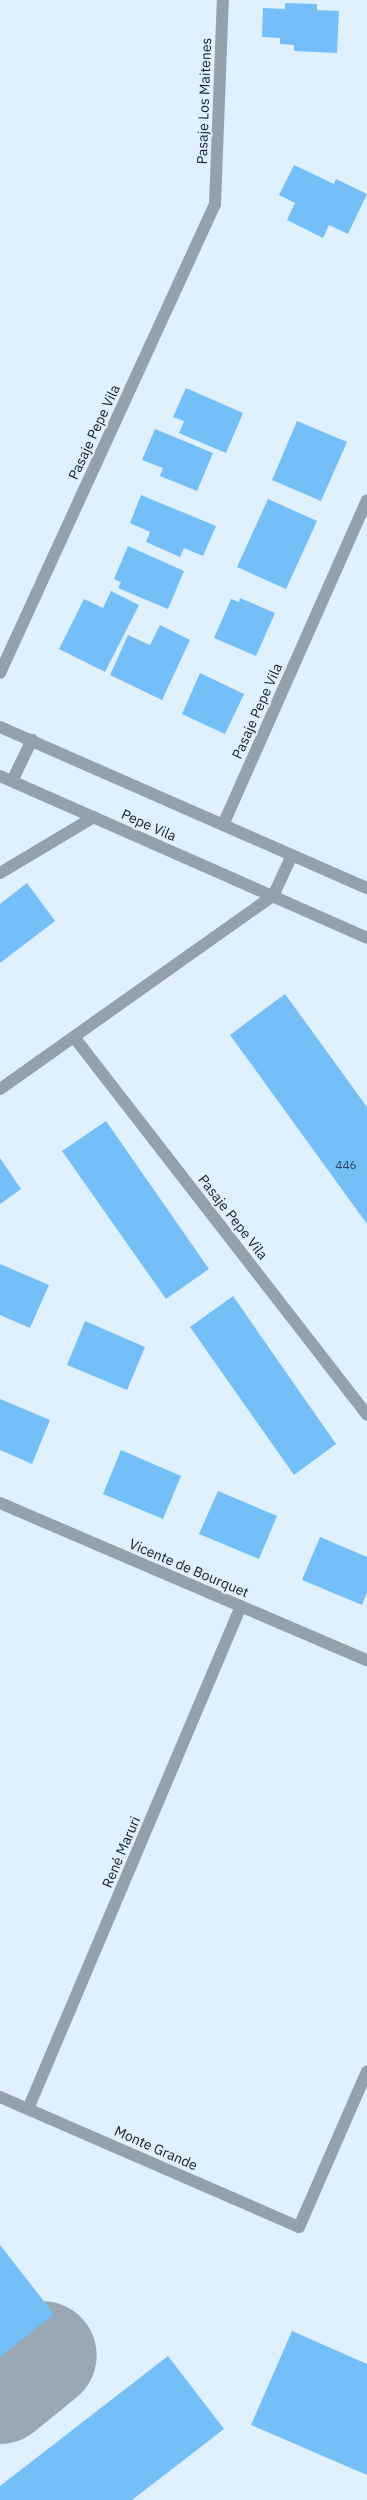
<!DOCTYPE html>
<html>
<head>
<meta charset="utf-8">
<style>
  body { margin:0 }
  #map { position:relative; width:367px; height:2500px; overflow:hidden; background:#dff0fe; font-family:"IBM Plex Sans",sans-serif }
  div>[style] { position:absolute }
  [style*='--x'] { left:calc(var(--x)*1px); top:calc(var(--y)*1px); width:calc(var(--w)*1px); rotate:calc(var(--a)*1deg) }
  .taxiway>* { height:108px; margin:-54px; padding:0 54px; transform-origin:54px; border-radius:54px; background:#9aa8b4 }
  .building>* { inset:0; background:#75bff9 }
  .lane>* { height:12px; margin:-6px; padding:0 6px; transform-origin:6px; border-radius:6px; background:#94a0aa }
  .street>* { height:12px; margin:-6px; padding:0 6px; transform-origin:6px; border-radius:6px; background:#94a0aa }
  span { translate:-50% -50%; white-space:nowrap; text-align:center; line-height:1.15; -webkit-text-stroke:4px #dff0fe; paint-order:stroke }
  .number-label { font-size:12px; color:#2c465b }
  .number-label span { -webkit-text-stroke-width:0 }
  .street-label { font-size:14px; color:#141e26 }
</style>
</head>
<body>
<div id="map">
  <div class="taxiway">
    <div style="--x:0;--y:2390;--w:55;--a:-39.1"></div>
  </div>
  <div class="building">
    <div style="clip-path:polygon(285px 3px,317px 4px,317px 10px,339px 11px,337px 53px,294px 51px,294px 45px,280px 44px,280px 38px,262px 37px,263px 8px,285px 9px)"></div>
    <div style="clip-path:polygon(294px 165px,334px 184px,336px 179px,367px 194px,348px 234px,329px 225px,323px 238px,287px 220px,295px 203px,279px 195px)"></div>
    <div style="clip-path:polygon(186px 388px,243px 413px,226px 453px,179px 433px,184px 421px,173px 417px)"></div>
    <div style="clip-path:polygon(297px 421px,347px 442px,321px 501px,272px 480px)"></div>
    <div style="clip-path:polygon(155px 429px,213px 453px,197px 491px,160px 476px,163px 468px,142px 460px)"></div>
    <div style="clip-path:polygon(141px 495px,216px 526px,203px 556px,184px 548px,180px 557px,146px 542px,150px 532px,130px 523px)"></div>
    <div style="clip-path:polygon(268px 499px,317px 521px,286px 589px,237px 567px)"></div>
    <div style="clip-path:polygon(128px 546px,184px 571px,168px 609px,118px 588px,121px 582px,114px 579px)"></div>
    <div style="clip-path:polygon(111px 591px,139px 605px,105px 672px,59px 649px,84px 599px,103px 608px)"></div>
    <div style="clip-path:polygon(240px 598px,275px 613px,256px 656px,214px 638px,231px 599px,239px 602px)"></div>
    <div style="clip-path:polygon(160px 625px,190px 640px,162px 700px,110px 675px,128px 635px,150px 645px)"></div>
    <div style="clip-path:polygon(200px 673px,244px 694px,225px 734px,182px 714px)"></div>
    <div style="clip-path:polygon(27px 883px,55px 921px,0 963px,0 904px)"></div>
    <div style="clip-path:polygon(285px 994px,367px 1107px,367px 1224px,230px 1035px)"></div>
    <div style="clip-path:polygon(106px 1121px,209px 1269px,166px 1299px,62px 1151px)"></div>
    <div style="clip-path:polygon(0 1158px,21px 1189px,0 1204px)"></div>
    <div style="clip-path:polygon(0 1264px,49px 1285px,30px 1328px,0 1315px)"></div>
    <div style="clip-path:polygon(233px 1296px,336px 1444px,294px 1475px,190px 1327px)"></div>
    <div style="clip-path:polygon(85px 1321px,145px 1347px,127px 1390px,67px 1365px)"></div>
    <div style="clip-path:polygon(0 1399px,50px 1420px,32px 1464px,0 1450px)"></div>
    <div style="clip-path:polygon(121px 1450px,181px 1476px,163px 1519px,103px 1494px)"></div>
    <div style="clip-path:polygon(218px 1491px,277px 1516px,259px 1559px,199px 1534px)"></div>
    <div style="clip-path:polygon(320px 1537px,367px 1557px,367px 1592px,362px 1605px,302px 1580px)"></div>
    <div style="clip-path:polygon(0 2245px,54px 2314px,0 2357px)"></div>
    <div style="clip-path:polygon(292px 2331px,367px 2364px,367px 2475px,251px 2425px)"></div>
    <div style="clip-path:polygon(168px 2356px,224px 2429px,132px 2500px,0 2500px,0 2486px)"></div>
  </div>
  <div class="lane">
    <div style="--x:0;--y:873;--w:109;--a:-30.8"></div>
  </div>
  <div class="street">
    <div style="--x:0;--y:673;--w:516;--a:-65.37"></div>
    <div style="--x:215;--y:204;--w:204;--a:-87.8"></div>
    <div style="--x:0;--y:727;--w:401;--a:23.7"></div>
    <div style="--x:0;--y:776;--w:401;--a:23.8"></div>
    <div style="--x:12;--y:781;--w:46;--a:-64"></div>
    <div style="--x:223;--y:825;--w:355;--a:-66.1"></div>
    <div style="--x:74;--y:1037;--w:478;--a:52.2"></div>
    <div style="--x:0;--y:1089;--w:334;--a:-35.3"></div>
    <div style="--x:273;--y:896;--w:45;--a:-65.1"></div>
    <div style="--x:0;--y:1503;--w:399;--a:23.2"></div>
    <div style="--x:0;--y:2097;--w:326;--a:23.5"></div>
    <div style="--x:299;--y:2227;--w:170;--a:-66.4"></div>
    <div style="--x:28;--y:2109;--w:546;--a:-67.05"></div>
  </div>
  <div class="number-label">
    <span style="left:346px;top:1165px">446</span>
  </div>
  <div class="street-label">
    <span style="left:204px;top:101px;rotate:-88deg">Pasaje Los Maitenes</span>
    <span style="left:94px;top:432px;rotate:-65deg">Pasaje Pepe Vila</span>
    <span style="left:257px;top:711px;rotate:-66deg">Pasaje Pepe Vila</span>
    <span style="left:149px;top:825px;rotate:24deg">Pepe Vila</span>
    <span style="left:233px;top:1217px;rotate:52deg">Pasaje Pepe Vila</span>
    <span style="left:189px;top:1568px;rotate:23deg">Vicente de Bourquet</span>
    <span style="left:121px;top:1852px;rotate:-67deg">René Maruri</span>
    <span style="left:156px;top:2148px;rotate:24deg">Monte Grande</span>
  </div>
</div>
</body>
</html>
